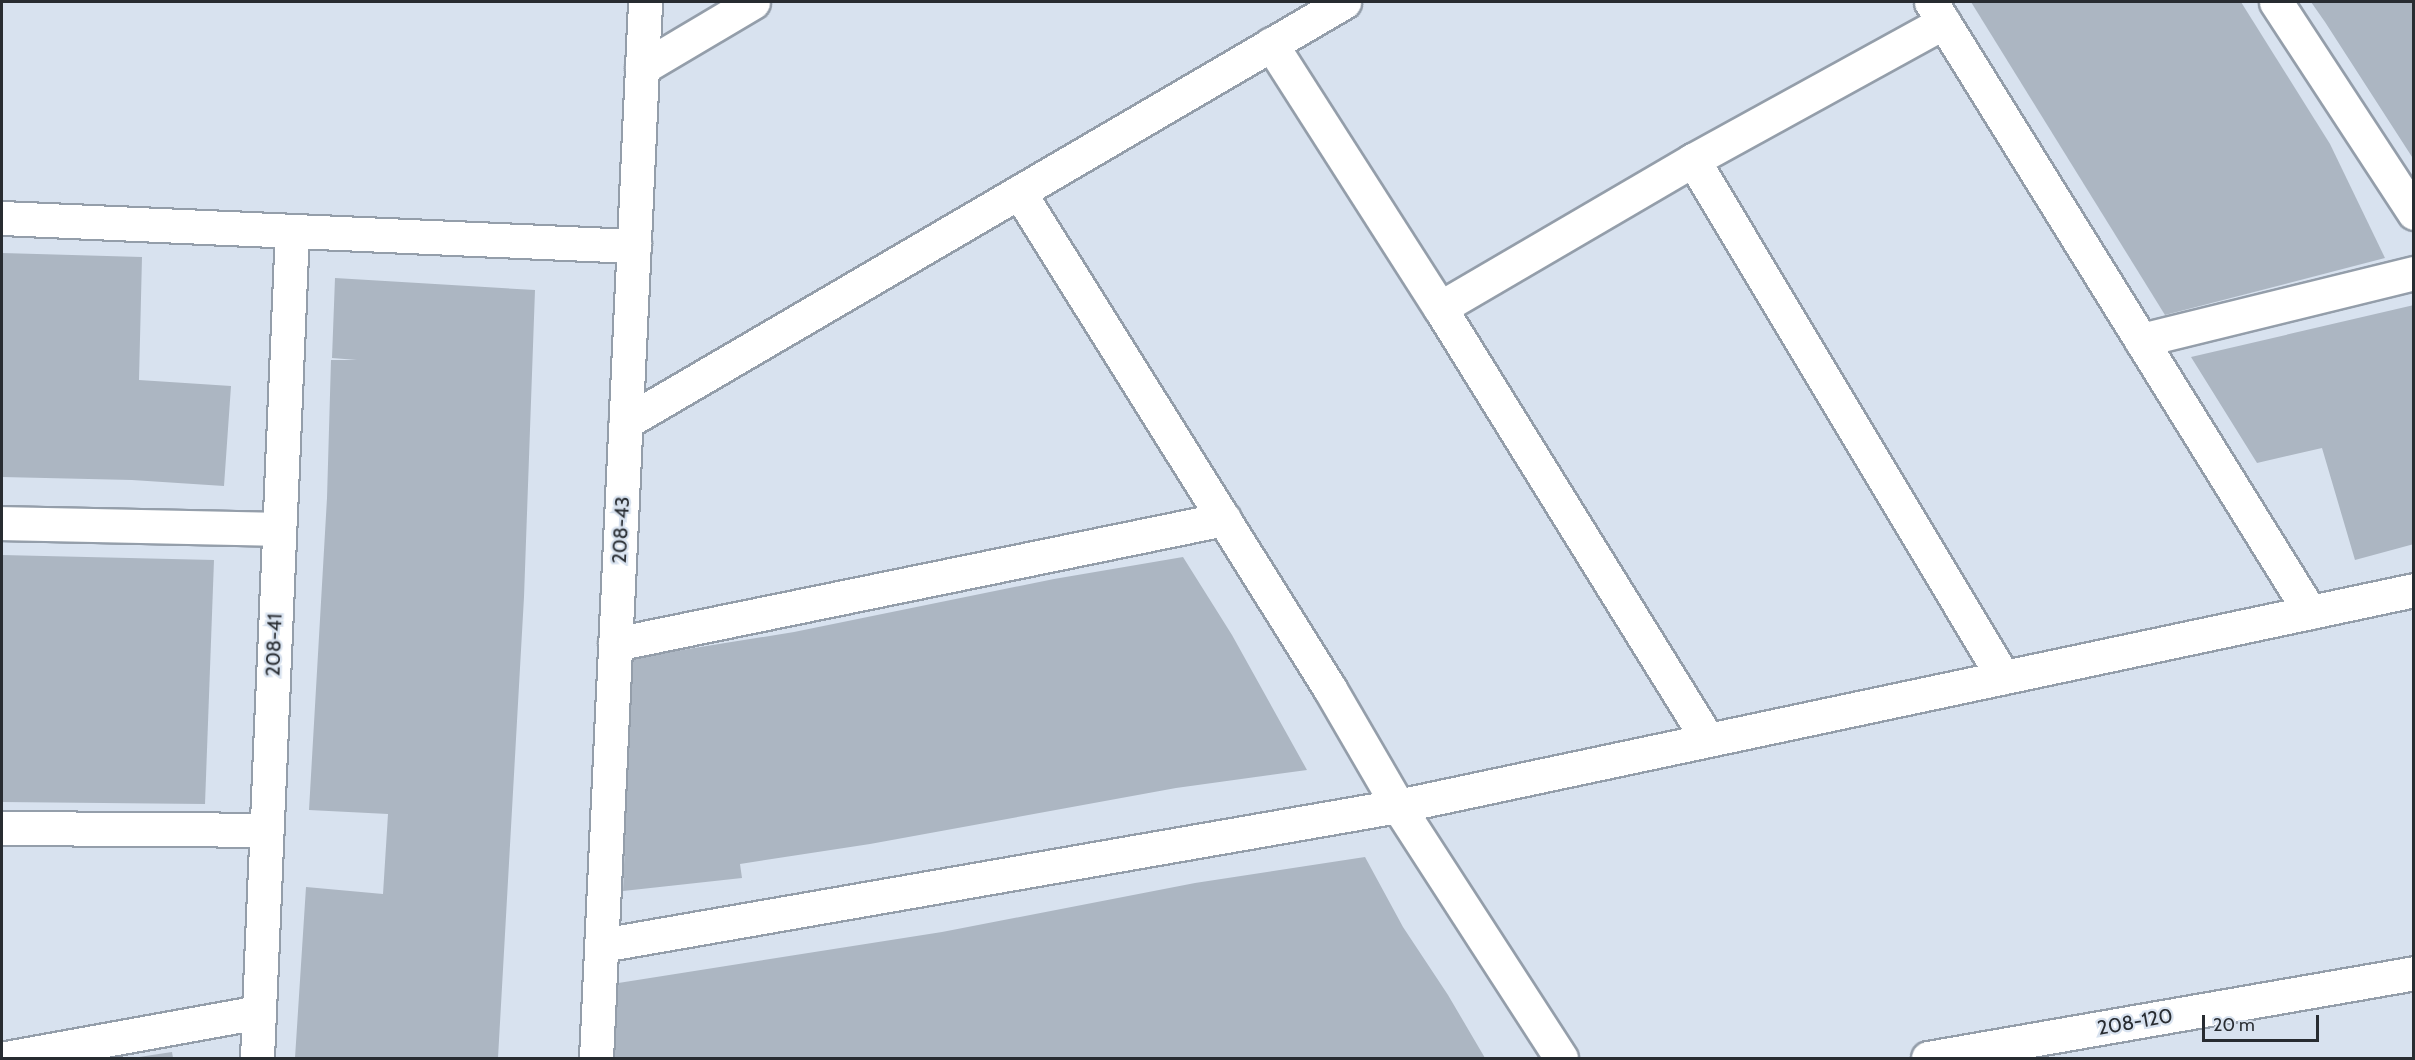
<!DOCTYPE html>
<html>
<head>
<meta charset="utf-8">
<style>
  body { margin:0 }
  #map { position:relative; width:2415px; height:1060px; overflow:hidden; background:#d8e2ef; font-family:Cabin,sans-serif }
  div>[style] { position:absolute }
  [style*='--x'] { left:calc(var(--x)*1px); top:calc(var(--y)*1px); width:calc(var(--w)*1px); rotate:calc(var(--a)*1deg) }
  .building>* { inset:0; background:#acb6c2 }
  .roads { filter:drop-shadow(2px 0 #949eaa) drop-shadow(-2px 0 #949eaa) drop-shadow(0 2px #949eaa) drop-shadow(0 -2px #949eaa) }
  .street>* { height:33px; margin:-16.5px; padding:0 16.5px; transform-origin:16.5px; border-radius:16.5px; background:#fff }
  span { translate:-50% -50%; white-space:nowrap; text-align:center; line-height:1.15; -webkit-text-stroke:4.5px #d8e2ef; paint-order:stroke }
  .street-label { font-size:20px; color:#282c31 }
  .frame { position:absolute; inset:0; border:3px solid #282c31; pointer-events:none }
  .scale { position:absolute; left:2202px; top:1015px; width:117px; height:27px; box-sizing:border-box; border:3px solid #282c31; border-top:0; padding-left:8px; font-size:18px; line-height:21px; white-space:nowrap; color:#282c31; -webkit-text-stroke:4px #d8e2ef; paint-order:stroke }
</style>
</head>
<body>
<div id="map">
  <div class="building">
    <div style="clip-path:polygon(1971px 2px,2241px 2px,2330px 144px,2385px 258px,2165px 315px)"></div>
    <div style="clip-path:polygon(2311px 2px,2414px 2px,2414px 160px,2325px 22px)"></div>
    <div style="clip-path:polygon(2px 253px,142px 257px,139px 380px,231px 386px,224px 486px,132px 480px,2px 477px)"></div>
    <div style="clip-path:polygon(335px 278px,535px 290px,524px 597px,498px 1058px,295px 1058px,306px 887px,383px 894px,388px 814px,309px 810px,327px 498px,331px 360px,357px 360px,332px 358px)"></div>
    <div style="clip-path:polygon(2414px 305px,2414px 544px,2355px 560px,2322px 448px,2257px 463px,2191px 357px)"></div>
    <div style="clip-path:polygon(2px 555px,214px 560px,205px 804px,2px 802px)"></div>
    <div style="clip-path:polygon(1183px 557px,1232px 635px,1307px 770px,1176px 788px,870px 844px,740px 864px,742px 878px,623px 891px,632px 658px,794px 632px,1054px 579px)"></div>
    <div style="clip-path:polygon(1365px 857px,1403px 927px,1448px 995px,1485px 1058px,607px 1058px,612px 984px,942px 932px,1195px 883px)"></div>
    <div style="clip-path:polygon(172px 1052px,173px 1058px,139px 1058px,139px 1057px)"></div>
  </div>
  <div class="roads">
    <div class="street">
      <div style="--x:1931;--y:2;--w:718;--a:58.15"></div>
      <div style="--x:2276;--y:2;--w:252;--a:56.8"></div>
      <div style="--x:1271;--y:44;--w:313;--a:57.4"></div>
      <div style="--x:1440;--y:308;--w:508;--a:58.19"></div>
      <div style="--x:642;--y:68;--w:129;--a:-30.7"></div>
      <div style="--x:1693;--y:160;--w:603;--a:59.05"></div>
      <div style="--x:1019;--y:192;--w:586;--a:57.96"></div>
      <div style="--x:1330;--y:689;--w:135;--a:59.8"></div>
      <div style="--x:1398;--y:806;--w:300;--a:57.1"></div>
      <div style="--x:2;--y:218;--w:633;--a:2.54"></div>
      <div style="--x:1440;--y:308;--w:293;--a:-30.3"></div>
      <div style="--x:1693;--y:160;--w:286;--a:-28.8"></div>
      <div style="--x:2141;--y:340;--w:281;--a:-13.8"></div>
      <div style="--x:626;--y:422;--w:832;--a:-30.33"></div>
      <div style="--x:2;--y:523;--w:277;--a:1.2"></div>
      <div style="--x:615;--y:644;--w:622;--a:-11.6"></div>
      <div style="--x:2;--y:828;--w:264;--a:0.4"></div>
      <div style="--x:602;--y:945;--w:808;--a:-9.91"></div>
      <div style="--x:1398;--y:806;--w:1039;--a:-12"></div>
      <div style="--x:6;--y:1058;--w:257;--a:-10.3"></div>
      <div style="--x:257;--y:1058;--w:828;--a:-87.58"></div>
      <div style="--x:596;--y:1058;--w:1057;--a:-87.34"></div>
      <div style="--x:1928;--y:1058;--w:493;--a:-9.9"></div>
    </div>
  </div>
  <div class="street-label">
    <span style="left:621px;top:530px;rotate:-87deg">208-43</span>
    <span style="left:274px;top:645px;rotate:-88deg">208-41</span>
    <span style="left:2135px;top:1022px;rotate:-10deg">208-120</span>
  </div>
  <div class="frame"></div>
  <div class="scale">20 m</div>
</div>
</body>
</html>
